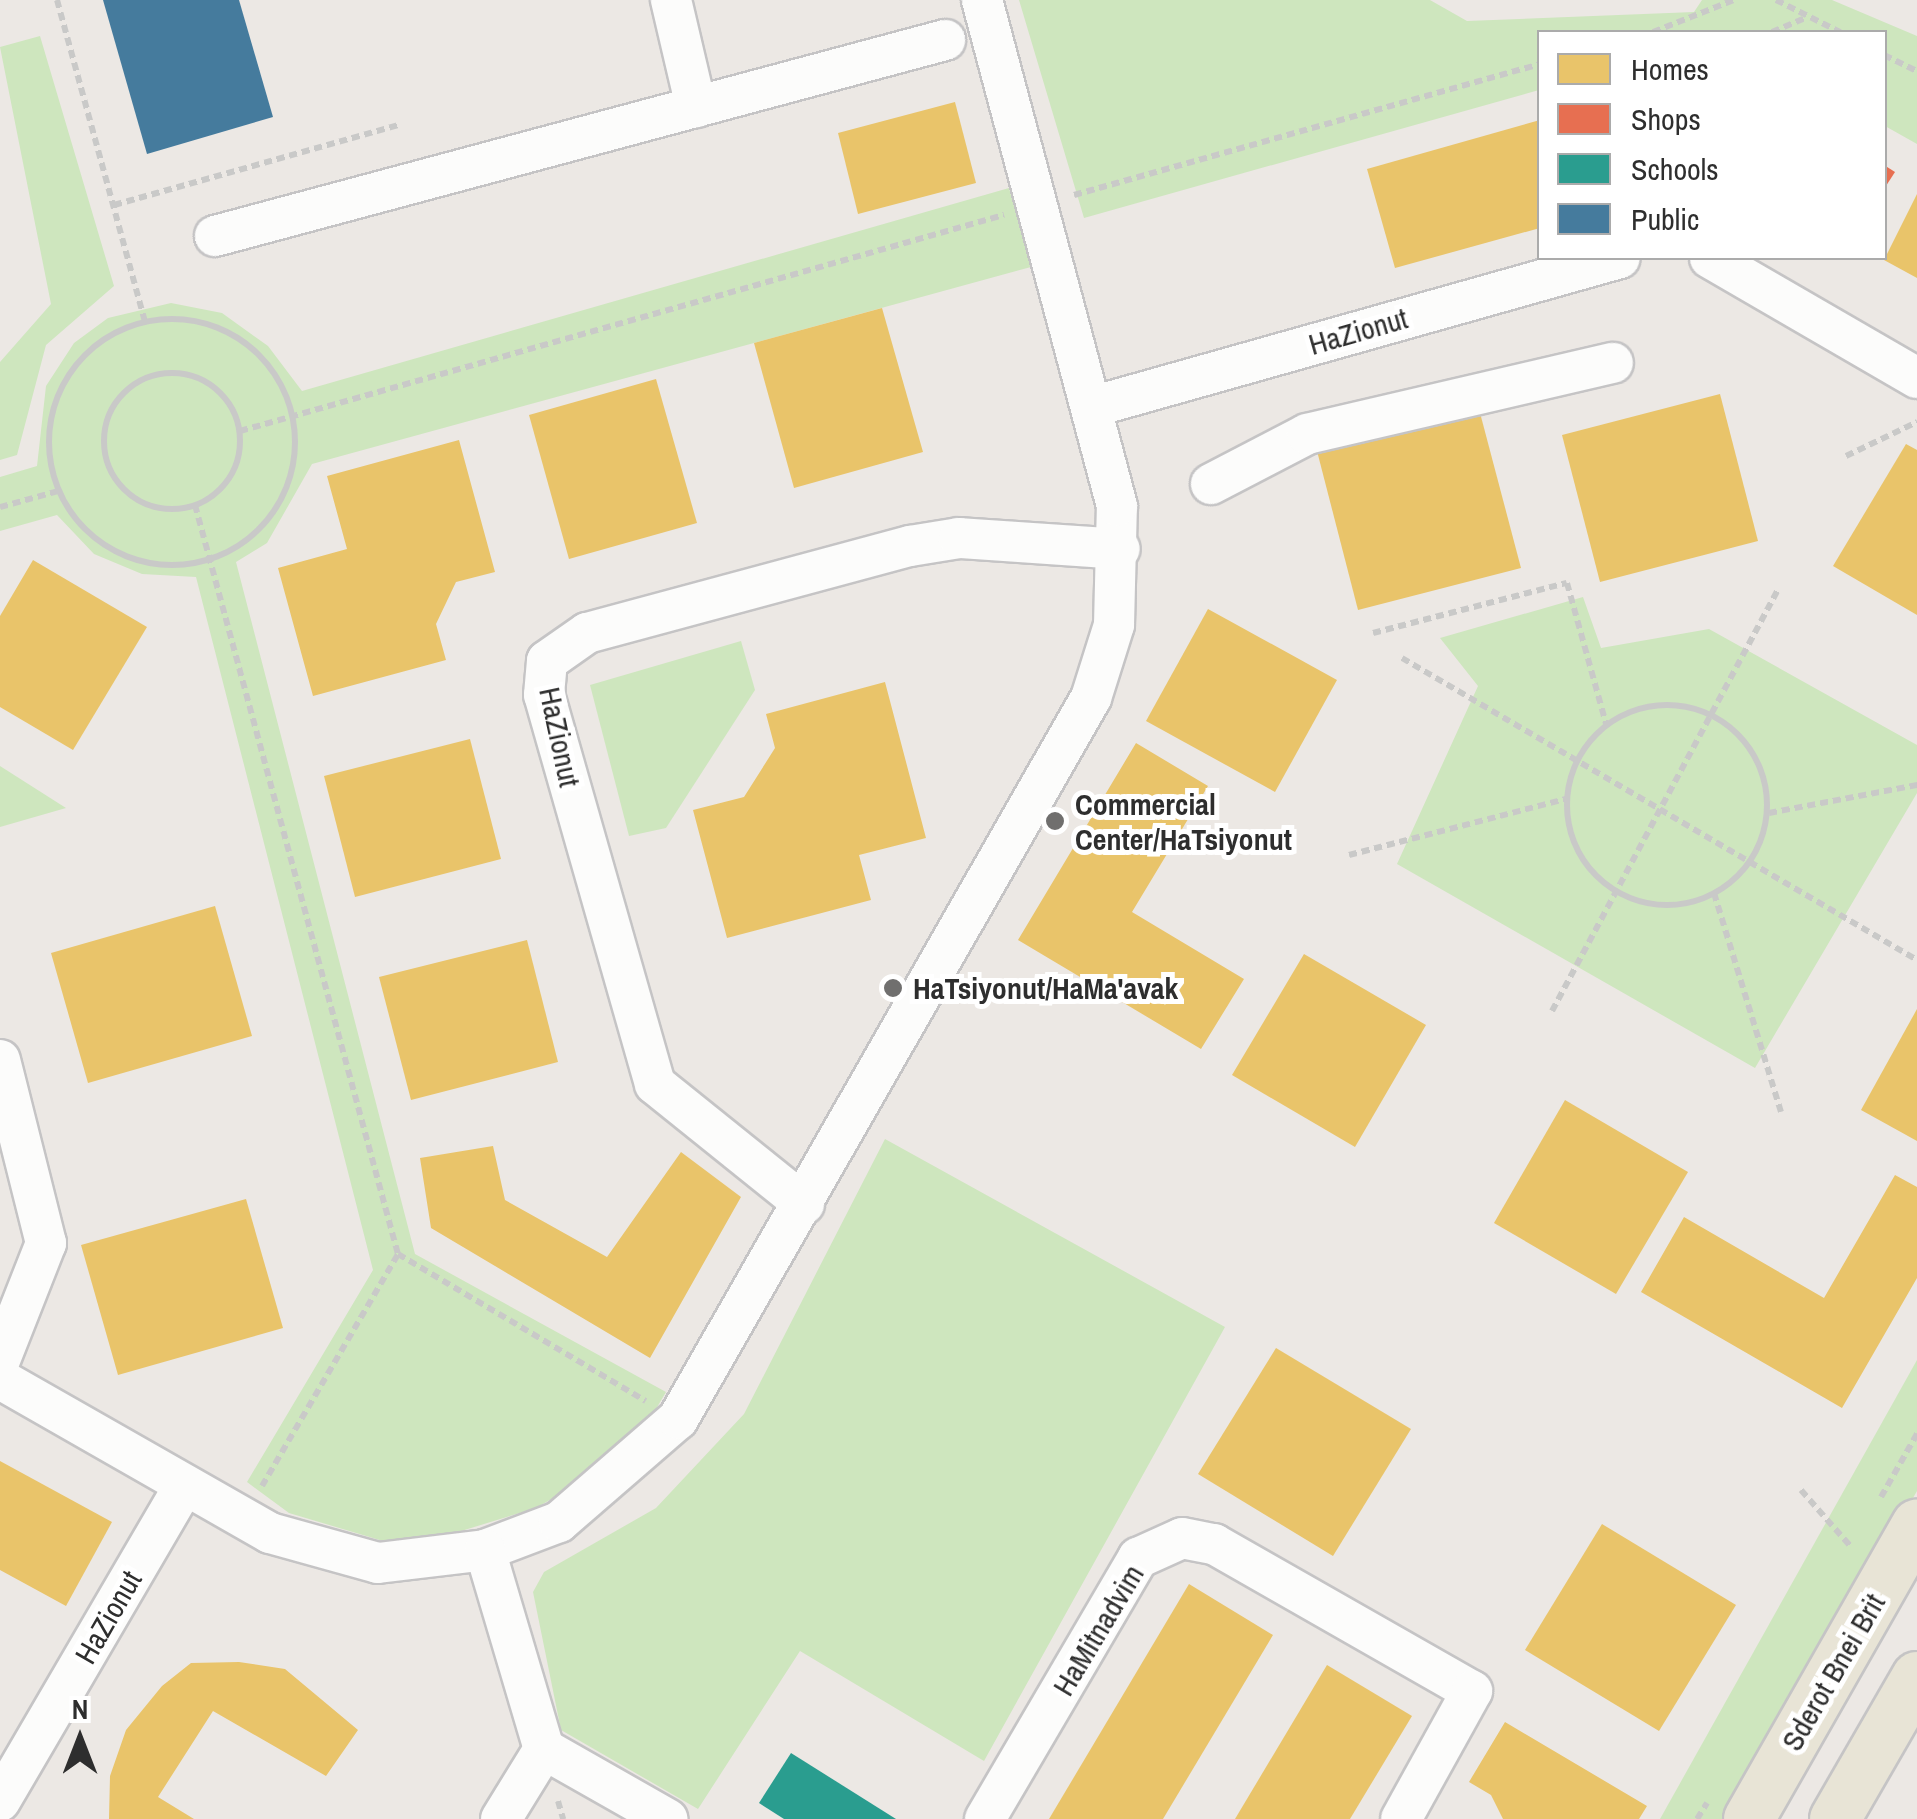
<!DOCTYPE html>
<html>
<head>
<meta charset="utf-8">
<style>
  body { margin:0 }
  #map { position:relative; width:1917px; height:1819px; overflow:hidden; background:#ece8e4; font-family:"Archivo Narrow",sans-serif }
  div>[style] { position:absolute }
  [style*='--x'] { left:calc(var(--x)*1px); top:calc(var(--y)*1px); width:calc(var(--w)*1px); rotate:calc(var(--a)*1deg) }
  .green>* { inset:0; background:#cee6be }
  .homes>* { inset:0; background:#e9c46a }
  .shops>* { inset:0; background:#e76f51 }
  .schools>* { inset:0; background:#2a9d8f }
  .public>* { inset:0; background:#457b9d }
  .path>* { height:6px; margin-top:-3px; transform-origin:0; background:repeating-linear-gradient(90deg,#c9c9c8 0 8px,transparent 0 13px) }
  .path>.ring { margin:-3px; padding:0; box-sizing:content-box; background:none; border:6px solid #c9c9c8; border-radius:50% }
  .roads { filter:drop-shadow(2px 0 #c5c4c5) drop-shadow(-2px 0 #c5c4c5) drop-shadow(0 2px #c5c4c5) drop-shadow(0 -2px #c5c4c5) }
  .minor>* { height:40px; margin:-20px; padding:0 20px; transform-origin:20px; border-radius:20px; background:#fcfcfb }
  .major>* { height:50px; margin:-25px; padding:0 25px; transform-origin:25px; border-radius:25px; background:#e8e4d6 }
  .dots>* { width:28px; height:28px; translate:-50% -50%; box-sizing:border-box; border:5px solid #fff; border-radius:50% }
  span { translate:-50% -50%; white-space:nowrap; text-align:center; line-height:1.15; -webkit-text-stroke:10px #fff; paint-order:stroke }
  .street-label { font-size:30px; color:#2e2e2e }
  .poi-label { font-size:30px; color:#2e2e2e; font-weight:700 }
  .left { translate:0 -50%; text-align:left }
  .legend { position:absolute; left:1537px; top:30px; width:350px; height:230px; box-sizing:border-box; background:#fff; border:2px solid #ababab; margin:0; padding:12px 18px; list-style:none; font-size:30px; color:#2e2e2e }
  .legend li { display:flex; align-items:center; gap:20px; height:50px }
  .legend b { width:50px; border:2px solid #ababab }
  .north { position:absolute; left:30px; top:1689px; width:100px; height:100px; -webkit-text-stroke:8px #fff; paint-order:stroke; rotate:0deg; font-size:28px; font-weight:700; line-height:40px; text-align:center; color:#2e2e2e }
  .north::after { content:''; display:block; margin:auto; width:35px; height:45px; background:#2e2e2e; clip-path:polygon(50% 0,100% 100%,50% 72%,0 100%) }
</style>
</head>
<body>
<div id="map">
  <div class="green">
    <div style="clip-path:polygon(1019px 0,1430px 0,1467px 21px,1694px 12px,1702px 0,1832px 0,1917px 36px,1917px 144px,1885px 126px,1884px 32px,1540px 32px,1539px 90px,1084px 218px)"></div>
    <div style="clip-path:polygon(40px 36px,114px 286px,46px 345px,17px 455px,0 460px,0 362px,51px 304px,0 47px)"></div>
    <div style="clip-path:polygon(1009px 188px,1031px 267px,312px 464px,267px 543px,236px 562px,415px 1254px,666px 1392px,630px 1453px,536px 1508px,445px 1536px,383px 1541px,289px 1513px,247px 1482px,373px 1270px,196px 577px,142px 574px,94px 554px,57px 515px,0 531px,0 477px,37px 466px,46px 386px,74px 343px,108px 318px,171px 303px,222px 313px,268px 346px,302px 391px)"></div>
    <div style="clip-path:polygon(1583px 597px,1601px 648px,1709px 629px,1917px 745px,1917px 793px,1755px 1068px,1397px 864px,1478px 686px,1440px 638px)"></div>
    <div style="clip-path:polygon(741px 641px,755px 690px,666px 828px,629px 836px,590px 685px)"></div>
    <div style="clip-path:polygon(0 766px,66px 808px,0 827px)"></div>
    <div style="clip-path:polygon(885px 1139px,1225px 1327px,984px 1761px,800px 1651px,698px 1809px,561px 1730px,533px 1592px,544px 1572px,656px 1508px,744px 1414px)"></div>
    <div style="clip-path:polygon(1917px 1360px,1917px 1491px,1729px 1819px,1660px 1819px)"></div>
  </div>
  <div class="homes">
    <div style="clip-path:polygon(955px 102px,976px 183px,858px 214px,838px 133px)"></div>
    <div style="clip-path:polygon(1540px 120px,1540px 228px,1395px 268px,1367px 169px)"></div>
    <div style="clip-path:polygon(1917px 194px,1917px 278px,1884px 260px)"></div>
    <div style="clip-path:polygon(882px 308px,923px 452px,794px 488px,754px 343px)"></div>
    <div style="clip-path:polygon(656px 379px,697px 523px,569px 559px,529px 415px)"></div>
    <div style="clip-path:polygon(1720px 394px,1758px 541px,1600px 582px,1562px 435px)"></div>
    <div style="clip-path:polygon(1479px 409px,1521px 568px,1358px 610px,1317px 451px)"></div>
    <div style="clip-path:polygon(459px 440px,495px 572px,456px 582px,436px 624px,446px 660px,313px 696px,278px 568px,347px 549px,327px 476px)"></div>
    <div style="clip-path:polygon(1906px 444px,1917px 450px,1917px 615px,1833px 566px)"></div>
    <div style="clip-path:polygon(33px 560px,147px 627px,73px 750px,0 707px,0 616px)"></div>
    <div style="clip-path:polygon(1208px 609px,1337px 680px,1275px 792px,1146px 721px)"></div>
    <div style="clip-path:polygon(885px 682px,926px 838px,859px 855px,871px 900px,727px 938px,693px 810px,744px 797px,775px 748px,766px 714px)"></div>
    <div style="clip-path:polygon(470px 739px,501px 859px,355px 897px,324px 776px)"></div>
    <div style="clip-path:polygon(1136px 743px,1208px 786px,1132px 912px,1244px 979px,1201px 1049px,1018px 940px)"></div>
    <div style="clip-path:polygon(215px 906px,252px 1036px,88px 1083px,51px 953px)"></div>
    <div style="clip-path:polygon(527px 940px,558px 1062px,411px 1100px,379px 977px)"></div>
    <div style="clip-path:polygon(1304px 954px,1426px 1025px,1355px 1147px,1232px 1075px)"></div>
    <div style="clip-path:polygon(1917px 1009px,1917px 1141px,1861px 1110px)"></div>
    <div style="clip-path:polygon(1565px 1100px,1688px 1172px,1616px 1294px,1494px 1223px)"></div>
    <div style="clip-path:polygon(493px 1146px,505px 1200px,607px 1257px,681px 1152px,741px 1197px,650px 1358px,431px 1228px,420px 1158px)"></div>
    <div style="clip-path:polygon(1895px 1175px,1917px 1187px,1917px 1278px,1842px 1408px,1641px 1292px,1684px 1217px,1824px 1298px)"></div>
    <div style="clip-path:polygon(246px 1199px,283px 1328px,118px 1375px,81px 1245px)"></div>
    <div style="clip-path:polygon(1276px 1348px,1411px 1429px,1333px 1556px,1198px 1474px)"></div>
    <div style="clip-path:polygon(0 1461px,112px 1522px,66px 1606px,0 1570px)"></div>
    <div style="clip-path:polygon(1602px 1524px,1736px 1605px,1659px 1731px,1525px 1650px)"></div>
    <div style="clip-path:polygon(1189px 1584px,1273px 1635px,1163px 1819px,1049px 1819px)"></div>
    <div style="clip-path:polygon(239px 1662px,285px 1669px,358px 1730px,326px 1776px,213px 1711px,158px 1797px,194px 1819px,109px 1819px,110px 1776px,126px 1730px,162px 1686px,191px 1663px)"></div>
    <div style="clip-path:polygon(1327px 1665px,1412px 1716px,1350px 1819px,1235px 1819px)"></div>
    <div style="clip-path:polygon(1505px 1722px,1647px 1806px,1639px 1819px,1503px 1819px,1491px 1795px,1469px 1782px)"></div>
  </div>
  <div class="shops">
    <div style="clip-path:polygon(1884px 165px,1895px 172px,1884px 189px)"></div>
  </div>
  <div class="schools">
    <div style="clip-path:polygon(791px 1753px,896px 1819px,784px 1819px,759px 1803px)"></div>
  </div>
  <div class="public">
    <div style="clip-path:polygon(103px 0,239px 0,273px 117px,147px 154px)"></div>
  </div>
  <div class="path">
    <div style="--x:57;--y:0;--w:333;--a:74.7"></div>
    <div style="--x:1776;--y:0;--w:72;--a:26.6"></div>
    <div style="--x:1653;--y:32;--w:87;--a:-21.6"></div>
    <div style="--x:1772;--y:32;--w:38;--a:-23"></div>
    <div style="--x:1884;--y:55;--w:37;--a:26"></div>
    <div style="--x:1074;--y:195;--w:484;--a:-15.7"></div>
    <div style="--x:114;--y:205;--w:295;--a:-15.7"></div>
    <div class="ring" style="left:49px;top:319px;width:240px;height:240px"></div>
    <div class="ring" style="left:104px;top:373px;width:130px;height:130px"></div>
    <div style="--x:240;--y:431;--w:794;--a:-15.79"></div>
    <div style="--x:1846;--y:456;--w:79;--a:-25.6"></div>
    <div style="--x:195;--y:505;--w:776;--a:74.84"></div>
    <div style="--x:0;--y:507;--w:60;--a:-15.4"></div>
    <div style="--x:1373;--y:633;--w:200;--a:-14.5"></div>
    <div style="--x:1567;--y:583;--w:146;--a:74.5"></div>
    <div style="--x:1402;--y:658;--w:597;--a:30.39"></div>
    <div class="ring" style="left:1567px;top:705px;width:194px;height:194px"></div>
    <div style="--x:1769;--y:813;--w:151;--a:-10.7"></div>
    <div style="--x:1349;--y:855;--w:224;--a:-14.5"></div>
    <div style="--x:1714;--y:893;--w:229;--a:73"></div>
    <div style="--x:1552;--y:1011;--w:480;--a:-61.8"></div>
    <div style="--x:262;--y:1486;--w:269;--a:-59.6"></div>
    <div style="--x:398;--y:1254;--w:288;--a:30.7"></div>
    <div style="--x:1801;--y:1490;--w:77;--a:48.7"></div>
    <div style="--x:1881;--y:1497;--w:73;--a:-60.3"></div>
    <div style="--x:558;--y:1801;--w:19;--a:74"></div>
    <div style="--x:1697;--y:1819;--w:19;--a:-58"></div>
  </div>
  <div class="roads">
    <div class="minor">
      <div style="--x:671;--y:0;--w:110;--a:76.8"></div>
      <div style="--x:215;--y:236;--w:756;--a:-15.03"></div>
      <div style="--x:1710;--y:258;--w:239;--a:30.1"></div>
      <div style="--x:1095;--y:406;--w:545;--a:-15.74"></div>
      <div style="--x:1211;--y:484;--w:108;--a:-27.5"></div>
      <div style="--x:1307;--y:434;--w:314;--a:-13.1"></div>
      <div style="--x:0;--y:1060;--w:189;--a:75.9"></div>
      <div style="--x:46;--y:1243;--w:126;--a:111.5"></div>
      <div style="--x:804;--y:1204;--w:191;--a:-141.2"></div>
      <div style="--x:655;--y:1084;--w:405;--a:-105.9"></div>
      <div style="--x:544;--y:695;--w:34;--a:-85"></div>
      <div style="--x:547;--y:661;--w:49;--a:-35"></div>
      <div style="--x:587;--y:633;--w:335;--a:-15.1"></div>
      <div style="--x:910;--y:546;--w:50;--a:-9.3"></div>
      <div style="--x:959;--y:538;--w:161;--a:3.9"></div>
      <div style="--x:0;--y:1379;--w:311;--a:29.7"></div>
      <div style="--x:270;--y:1533;--w:112;--a:15.5"></div>
      <div style="--x:378;--y:1563;--w:108;--a:-6.9"></div>
      <div style="--x:485;--y:1550;--w:79;--a:-20.7"></div>
      <div style="--x:559;--y:1522;--w:157;--a:-40.9"></div>
      <div style="--x:678;--y:1419;--w:831;--a:-60.2"></div>
      <div style="--x:1091;--y:698;--w:77;--a:-72.5"></div>
      <div style="--x:1114;--y:625;--w:119;--a:-88.6"></div>
      <div style="--x:1117;--y:506;--w:524;--a:-104.94"></div>
      <div style="--x:485;--y:1550;--w:208;--a:73.5"></div>
      <div style="--x:544;--y:1749;--w:142;--a:29.6"></div>
      <div style="--x:0;--y:1801;--w:366;--a:-59.7"></div>
      <div style="--x:501;--y:1819;--w:82;--a:-58.4"></div>
      <div style="--x:985;--y:1819;--w:303;--a:-59.6"></div>
      <div style="--x:1138;--y:1558;--w:48;--a:-24.4"></div>
      <div style="--x:1182;--y:1538;--w:33;--a:11"></div>
      <div style="--x:1214;--y:1544;--w:297;--a:29.7"></div>
      <div style="--x:1472;--y:1691;--w:146;--a:119"></div>
    </div>
    <div class="major">
      <div style="--x:1749;--y:1819;--w:339;--a:-60.3"></div>
      <div style="--x:1835;--y:1819;--w:164;--a:-60"></div>
    </div>
  </div>
  <div class="dots">
    <div style="left:1055px;top:821px;background:#706f6e"></div>
    <div style="left:893px;top:988px;background:#706f6e"></div>
  </div>
  <div class="street-label">
    <span style="left:1358px;top:331px;rotate:-16deg">HaZionut</span>
    <span style="left:560px;top:737px;rotate:78deg">HaZionut</span>
    <span style="left:108px;top:1617px;rotate:-60deg">HaZionut</span>
    <span style="left:1098px;top:1630px;rotate:-59deg">HaMitnadvim</span>
    <span style="left:1833px;top:1672px;rotate:-60deg">Sderot Bnei Brit</span>
  </div>
  <div class="poi-label">
    <span class="left" style="left:1075px;top:821px">Commercial<br>Center/HaTsiyonut</span>
    <span class="left" style="left:913px;top:988px">HaTsiyonut/HaMa'avak</span>
  </div>
  <ul class="legend">
  <li><b style="height:28px;background:#e9c46a"></b>Homes</li>
  <li><b style="height:28px;background:#e76f51"></b>Shops</li>
  <li><b style="height:28px;background:#2a9d8f"></b>Schools</li>
  <li><b style="height:28px;background:#457b9d"></b>Public</li>
  </ul>
  <div class="north">N</div>
</div>
</body>
</html>
